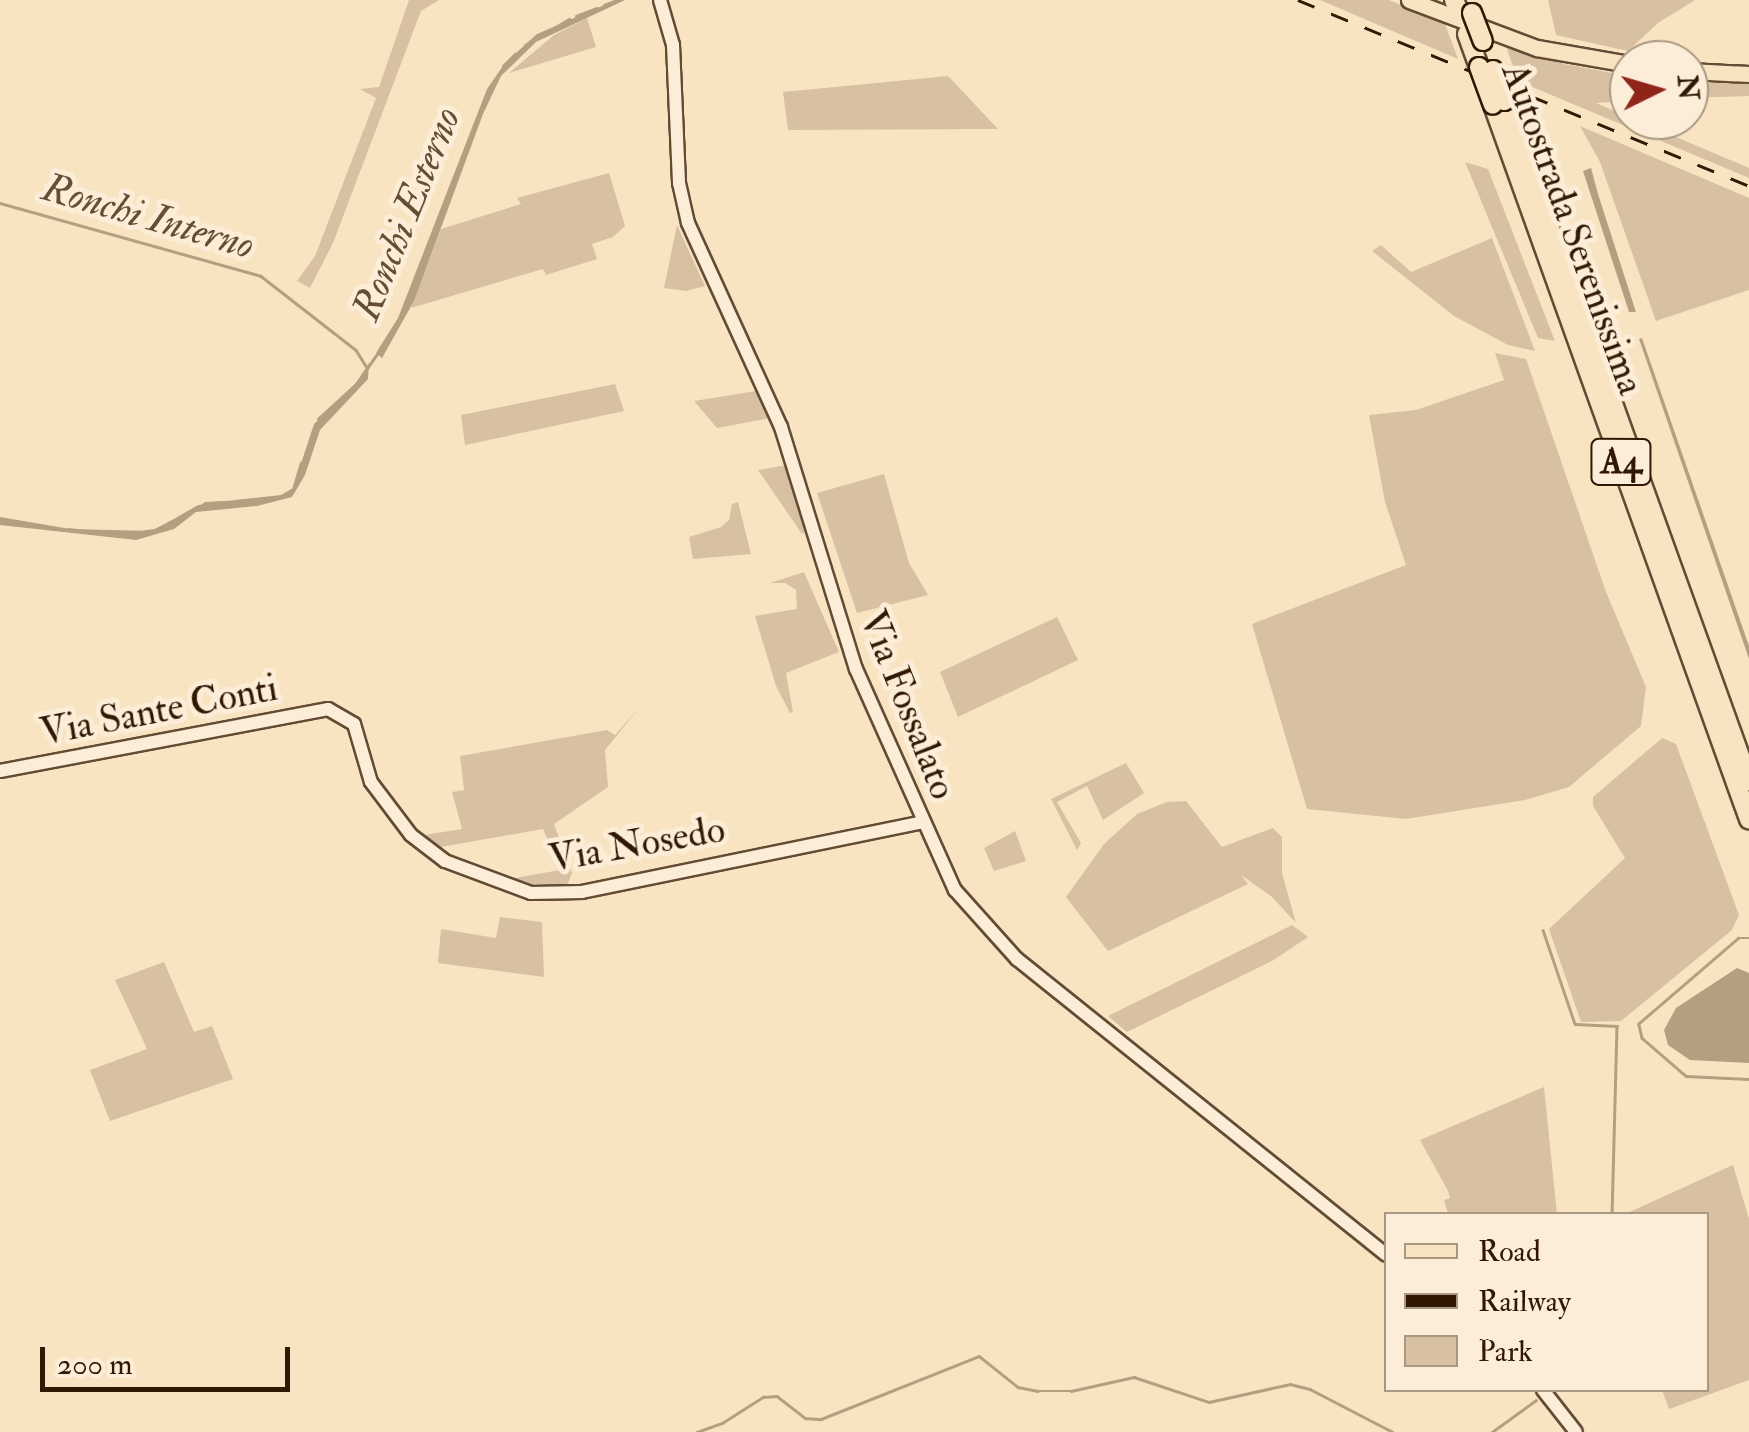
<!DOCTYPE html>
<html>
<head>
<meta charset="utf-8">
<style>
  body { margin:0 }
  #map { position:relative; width:1749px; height:1432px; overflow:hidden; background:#f9e4c2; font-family:"IM FELL Double Pica",serif }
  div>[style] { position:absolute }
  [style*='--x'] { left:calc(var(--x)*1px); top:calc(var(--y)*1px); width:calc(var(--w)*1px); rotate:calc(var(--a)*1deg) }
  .green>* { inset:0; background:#d7c1a2 }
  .water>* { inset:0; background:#b59f81 }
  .stream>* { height:2.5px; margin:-1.25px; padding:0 1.25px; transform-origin:1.25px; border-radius:1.25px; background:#b59f81 }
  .roads { filter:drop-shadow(2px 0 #634b34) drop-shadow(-2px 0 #634b34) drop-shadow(0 2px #634b34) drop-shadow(0 -2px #634b34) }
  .minor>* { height:12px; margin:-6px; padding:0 6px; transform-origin:6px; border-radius:6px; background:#fbedd7 }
  .major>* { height:15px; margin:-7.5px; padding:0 7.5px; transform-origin:7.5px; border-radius:7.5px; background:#f9e4c2 }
  .highway>* { height:18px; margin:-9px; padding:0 9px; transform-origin:9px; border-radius:9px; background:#f9e4c2 }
  .rail>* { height:2.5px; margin-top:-1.25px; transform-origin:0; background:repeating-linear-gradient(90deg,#311804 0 18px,transparent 0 36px) }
  .bridges { filter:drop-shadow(2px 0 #311804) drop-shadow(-2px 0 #311804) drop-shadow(0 2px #311804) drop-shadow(0 -2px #311804) }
  .highway-bridge>* { height:18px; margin:-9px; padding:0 9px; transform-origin:9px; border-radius:9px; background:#f9e4c2 }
  span { translate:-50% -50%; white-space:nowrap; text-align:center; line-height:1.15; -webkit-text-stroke:10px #fbedd7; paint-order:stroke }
  .shield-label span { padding:2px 8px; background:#fbedd7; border:2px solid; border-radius:8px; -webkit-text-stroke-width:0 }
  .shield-label { font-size:35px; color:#311804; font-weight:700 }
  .street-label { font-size:38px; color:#311804 }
  .water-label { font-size:40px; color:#664e36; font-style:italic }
  .legend { position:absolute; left:1384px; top:1212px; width:325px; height:180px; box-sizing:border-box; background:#fbedd7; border:2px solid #aa9883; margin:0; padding:12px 18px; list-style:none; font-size:30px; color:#311804 }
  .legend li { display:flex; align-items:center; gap:20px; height:50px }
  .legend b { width:50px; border:2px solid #aa9883 }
  .north { position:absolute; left:1609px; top:40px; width:100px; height:100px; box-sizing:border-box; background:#fbedd7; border:2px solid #aa9883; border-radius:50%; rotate:85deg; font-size:28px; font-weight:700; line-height:40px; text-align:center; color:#311804 }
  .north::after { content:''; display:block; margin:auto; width:35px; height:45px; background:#8f2418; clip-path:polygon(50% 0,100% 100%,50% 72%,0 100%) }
  .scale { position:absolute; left:40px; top:1347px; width:250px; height:45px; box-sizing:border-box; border:5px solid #311804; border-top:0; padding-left:12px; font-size:30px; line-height:35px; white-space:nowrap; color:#311804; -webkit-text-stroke:8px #fbedd7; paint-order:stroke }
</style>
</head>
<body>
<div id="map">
  <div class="green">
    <div style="clip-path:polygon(409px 0,439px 0,421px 11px,333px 243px,310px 288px,297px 281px,315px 256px,376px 98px,360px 89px,379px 87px)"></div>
    <div style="clip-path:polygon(1320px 0,1389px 0,1445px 24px,1458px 59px)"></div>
    <div style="clip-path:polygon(1548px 0,1695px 0,1658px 23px,1628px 51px,1556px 35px)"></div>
    <div style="clip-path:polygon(587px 18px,596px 47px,509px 73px,554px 35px)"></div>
    <div style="clip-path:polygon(1506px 46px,1564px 64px,1629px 76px,1629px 101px,1596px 103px,1749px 168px,1749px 178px,1518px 81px)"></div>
    <div style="clip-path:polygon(948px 76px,998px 129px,788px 130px,783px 92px)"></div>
    <div style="clip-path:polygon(1689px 82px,1749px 84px,1749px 96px,1689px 98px)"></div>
    <div style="clip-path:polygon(1580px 126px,1749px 198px,1749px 290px,1656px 321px,1600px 162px)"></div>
    <div style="clip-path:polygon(1465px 162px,1488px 169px,1555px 341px,1538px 338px)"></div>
    <div style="clip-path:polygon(609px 173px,625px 226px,613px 237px,592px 244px,597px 259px,546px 275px,543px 269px,411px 308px,441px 229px,521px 204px,517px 198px)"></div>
    <div style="clip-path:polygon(677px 225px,705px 286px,686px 291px,664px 288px)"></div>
    <div style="clip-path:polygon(1492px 238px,1535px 351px,1508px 345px,1454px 316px,1372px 251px,1381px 245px,1411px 272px)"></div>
    <div style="clip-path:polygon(1495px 353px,1526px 359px,1606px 592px,1646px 687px,1641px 726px,1569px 787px,1525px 800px,1406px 819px,1307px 809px,1252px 624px,1406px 565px,1385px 502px,1369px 415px,1416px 410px,1504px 380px)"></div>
    <div style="clip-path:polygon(615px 384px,624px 411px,465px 445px,461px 415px)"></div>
    <div style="clip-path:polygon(756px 391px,770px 418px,717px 428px,694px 401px)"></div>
    <div style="clip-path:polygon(787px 465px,808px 531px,802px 534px,758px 470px)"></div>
    <div style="clip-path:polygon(884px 474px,909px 563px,928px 595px,857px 613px,817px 493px)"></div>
    <div style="clip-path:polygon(738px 502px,751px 554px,693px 559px,689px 537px,721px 527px,729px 520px,732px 504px)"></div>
    <div style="clip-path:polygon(804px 572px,839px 652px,786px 673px,793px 712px,790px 713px,776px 686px,755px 616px,797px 609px,796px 590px,785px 583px,770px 583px)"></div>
    <div style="clip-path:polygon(1057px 617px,1078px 660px,958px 717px,940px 672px)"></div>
    <div style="clip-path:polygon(639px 708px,605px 750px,608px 787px,554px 824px,572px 873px,566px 888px,535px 891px,488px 872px,515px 878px,560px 870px,543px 829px,435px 848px,418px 836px,462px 829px,452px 792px,464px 790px,460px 756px,607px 730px,615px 735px)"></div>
    <div style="clip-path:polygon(1662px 738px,1676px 744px,1739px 915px,1732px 930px,1621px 1021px,1581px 1022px,1549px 929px,1625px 858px,1593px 806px,1593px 797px)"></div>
    <div style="clip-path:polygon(1126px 763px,1144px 793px,1103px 820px,1087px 786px,1057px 802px,1081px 843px,1077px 850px,1051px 799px)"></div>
    <div style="clip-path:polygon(1186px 801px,1222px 847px,1273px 828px,1282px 837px,1282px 873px,1296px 923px,1272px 897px,1241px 875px,1248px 884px,1108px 951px,1066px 897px,1104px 844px,1137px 814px,1167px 802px)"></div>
    <div style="clip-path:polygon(1015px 831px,1026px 861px,994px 871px,984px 848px)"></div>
    <div style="clip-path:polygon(500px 917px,542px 922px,544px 977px,438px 963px,441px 929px,496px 938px)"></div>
    <div style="clip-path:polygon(1292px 925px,1308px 937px,1272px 961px,1127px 1032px,1108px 1016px)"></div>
    <div style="clip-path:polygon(164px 962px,194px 1032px,212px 1026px,233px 1079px,110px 1121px,90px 1070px,147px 1049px,115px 980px)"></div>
    <div style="clip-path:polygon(1544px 1087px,1557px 1214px,1448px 1214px,1444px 1200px,1450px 1198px,1448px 1191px,1420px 1140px)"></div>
    <div style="clip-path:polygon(1733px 1165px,1749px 1219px,1749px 1380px,1669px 1409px,1662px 1390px,1706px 1390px,1706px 1214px,1625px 1214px)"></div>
  </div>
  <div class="water">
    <div style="clip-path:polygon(616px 0,625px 0,536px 42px,501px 76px,483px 114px,414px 301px,382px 358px,376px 353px,398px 318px,487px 89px,505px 63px,537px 34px)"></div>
    <div style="clip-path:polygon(1591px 168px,1598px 194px,1636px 312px,1629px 312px,1583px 171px)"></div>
    <div style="clip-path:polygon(1642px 338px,1749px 646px,1749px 659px,1639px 339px)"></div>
    <div style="clip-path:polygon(369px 363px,368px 379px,320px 430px,305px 475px,292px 497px,257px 506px,196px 512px,174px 529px,136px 540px,0 525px,0 517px,70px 529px,151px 531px,204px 503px,281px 496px,293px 488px,314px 424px,356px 384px)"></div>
    <div style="clip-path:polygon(1737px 968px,1749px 973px,1749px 1063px,1690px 1060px,1668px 1045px,1664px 1030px,1676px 1008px)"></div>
  </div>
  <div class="stream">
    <div style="--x:604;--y:5;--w:14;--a:-21"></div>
    <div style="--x:576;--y:16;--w:22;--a:-21"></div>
    <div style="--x:525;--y:45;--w:51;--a:-30.6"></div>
    <div style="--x:503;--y:66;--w:17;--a:-45"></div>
    <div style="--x:0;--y:203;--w:271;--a:15.6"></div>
    <div style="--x:261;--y:276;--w:120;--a:37.9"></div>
    <div style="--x:356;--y:350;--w:19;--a:58"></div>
    <div style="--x:318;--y:419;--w:52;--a:-42.6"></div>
    <div style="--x:356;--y:384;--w:45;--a:-54.9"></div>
    <div style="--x:235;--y:501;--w:46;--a:-6.2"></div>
    <div style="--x:281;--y:496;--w:14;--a:-30"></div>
    <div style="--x:293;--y:489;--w:27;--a:-73"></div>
    <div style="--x:205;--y:503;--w:17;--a:-3"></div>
    <div style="--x:179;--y:517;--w:22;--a:-30"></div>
    <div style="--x:68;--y:529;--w:37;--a:6"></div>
    <div style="--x:133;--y:533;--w:21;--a:-8"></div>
    <div style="--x:1543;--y:930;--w:99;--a:71.2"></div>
    <div style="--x:1575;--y:1024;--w:42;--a:2.7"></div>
    <div style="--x:1617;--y:1026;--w:188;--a:91.5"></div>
    <div style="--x:1638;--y:1024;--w:132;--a:-40.7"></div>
    <div style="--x:1738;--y:938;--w:11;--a:0"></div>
    <div style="--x:1639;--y:1025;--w:13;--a:77"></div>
    <div style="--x:1642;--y:1038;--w:58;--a:40.8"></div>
    <div style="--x:1686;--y:1076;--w:63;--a:2.7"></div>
    <div style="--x:697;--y:1432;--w:27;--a:-20"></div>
    <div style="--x:722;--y:1423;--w:49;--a:-32.4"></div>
    <div style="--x:763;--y:1397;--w:14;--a:-4"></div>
    <div style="--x:777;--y:1396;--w:36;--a:38"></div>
    <div style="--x:805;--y:1418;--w:16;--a:4"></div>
    <div style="--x:821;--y:1419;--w:170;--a:-21.7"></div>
    <div style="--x:979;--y:1356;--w:50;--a:38.5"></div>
    <div style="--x:1018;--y:1387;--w:20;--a:11"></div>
    <div style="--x:1038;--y:1391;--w:33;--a:0"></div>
    <div style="--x:1071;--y:1391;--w:65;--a:-12.5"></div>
    <div style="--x:1134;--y:1377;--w:79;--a:18.4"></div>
    <div style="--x:1209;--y:1402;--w:83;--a:-12.5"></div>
    <div style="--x:1290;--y:1384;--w:21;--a:14"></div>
    <div style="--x:1310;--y:1389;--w:93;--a:27.4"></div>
    <div style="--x:1492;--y:1432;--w:54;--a:-36"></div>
  </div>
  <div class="roads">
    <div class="minor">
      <div style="--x:660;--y:0;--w:47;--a:73.9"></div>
      <div style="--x:673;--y:45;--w:138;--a:87.5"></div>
      <div style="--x:679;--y:183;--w:41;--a:77.3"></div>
      <div style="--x:688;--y:223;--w:224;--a:65.5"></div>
      <div style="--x:781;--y:427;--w:253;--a:72.8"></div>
      <div style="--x:856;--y:669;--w:242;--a:65.9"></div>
      <div style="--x:955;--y:890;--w:93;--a:48.1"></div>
      <div style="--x:1017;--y:959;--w:473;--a:38.7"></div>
      <div style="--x:0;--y:771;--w:334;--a:-10.7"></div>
      <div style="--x:328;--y:709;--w:30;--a:30"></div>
      <div style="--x:354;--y:724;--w:60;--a:73.7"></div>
      <div style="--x:371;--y:782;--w:66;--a:53"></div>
      <div style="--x:411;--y:835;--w:43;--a:37.4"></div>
      <div style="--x:445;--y:861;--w:92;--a:20.4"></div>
      <div style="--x:531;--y:893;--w:51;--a:-1.1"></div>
      <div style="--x:582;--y:892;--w:347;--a:-11.6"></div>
      <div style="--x:1543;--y:1390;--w:53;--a:51.8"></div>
    </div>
    <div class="major">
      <div style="--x:1409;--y:0;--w:137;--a:20.6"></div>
      <div style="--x:1537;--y:48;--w:93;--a:9.9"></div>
      <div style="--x:1689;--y:71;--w:60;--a:2.9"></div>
    </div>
    <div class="highway">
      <div style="--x:1454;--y:0;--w:12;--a:66"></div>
      <div style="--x:1467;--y:34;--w:35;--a:70"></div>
      <div style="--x:1504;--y:101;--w:723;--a:70.19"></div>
      <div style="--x:1493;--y:105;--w:759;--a:70.28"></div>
    </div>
  </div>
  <div class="rail">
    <div style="--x:1298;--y:0;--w:488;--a:22.4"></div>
  </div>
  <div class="bridges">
    <div class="highway-bridge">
      <div style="--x:1472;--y:13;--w:30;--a:69"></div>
      <div style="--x:1479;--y:67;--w:40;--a:69.8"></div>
      <div style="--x:1493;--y:70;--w:33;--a:70"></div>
    </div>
  </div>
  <div class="shield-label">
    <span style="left:1621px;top:462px">A4</span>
  </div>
  <div class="street-label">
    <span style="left:1572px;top:229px;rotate:70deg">Autostrada Serenissima</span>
    <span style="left:907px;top:705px;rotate:68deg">Via Fossalato</span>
    <span style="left:159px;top:711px;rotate:-11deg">Via Sante Conti</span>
    <span style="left:637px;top:845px;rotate:-10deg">Via Nosedo</span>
  </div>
  <div class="water-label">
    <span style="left:407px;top:214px;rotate:-68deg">Ronchi Esterno</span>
    <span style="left:148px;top:217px;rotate:16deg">Ronchi Interno</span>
  </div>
  <ul class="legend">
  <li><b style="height:12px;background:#f9e4c2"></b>Road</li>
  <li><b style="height:12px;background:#311804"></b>Railway</li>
  <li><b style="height:28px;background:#d7c1a2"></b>Park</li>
  </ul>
  <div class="north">N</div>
  <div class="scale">200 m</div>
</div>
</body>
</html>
